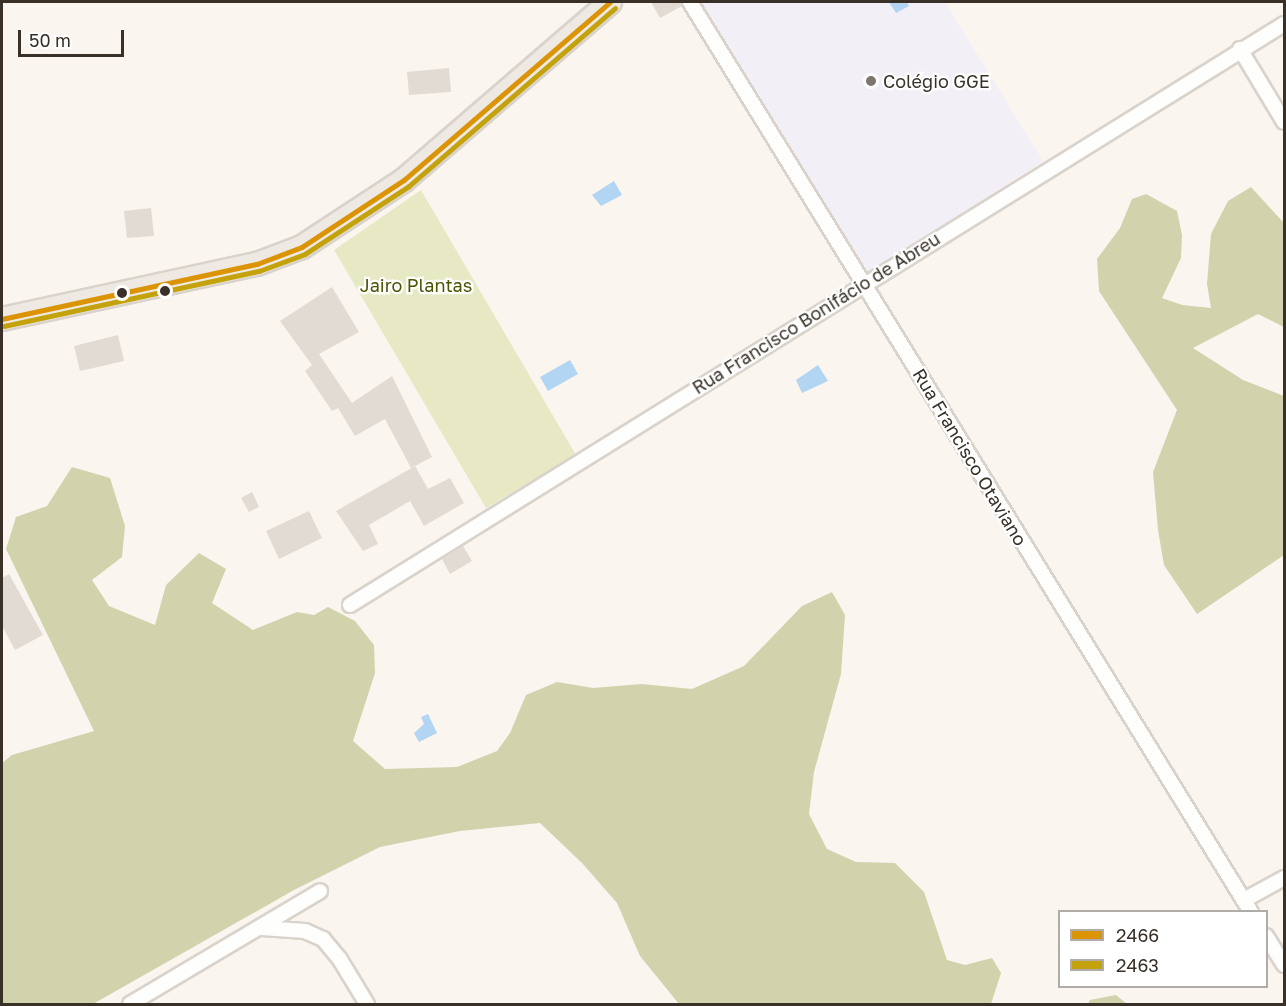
<!DOCTYPE html>
<html>
<head>
<meta charset="utf-8">
<style>
  body { margin:0 }
  #map { position:relative; width:1286px; height:1006px; overflow:hidden; background:#faf5ef; font-family:"Golos Text",sans-serif }
  div>[style] { position:absolute }
  [style*='--x'] { left:calc(var(--x)*1px); top:calc(var(--y)*1px); width:calc(var(--w)*1px); rotate:calc(var(--a)*1deg) }
  .education>* { inset:0; background:#f3eff6 }
  .green>* { inset:0; background:#e7e9c4 }
  .forest>* { inset:0; background:#d1d3ad }
  .water>* { inset:0; background:#b2d5f4 }
  .building>* { inset:0; background:#e1dbd4 }
  .roads { filter:drop-shadow(2px 0 #d9d3cb) drop-shadow(-2px 0 #d9d3cb) drop-shadow(0 2px #d9d3cb) drop-shadow(0 -2px #d9d3cb) }
  .minor>* { height:14px; margin:-7px; padding:0 7px; transform-origin:7px; border-radius:7px; background:#fefefd }
  .primary>* { height:22px; margin:-11px; padding:0 11px; transform-origin:11px; border-radius:11px; background:#efe9e3 }
  .bus-1>* { height:4.5px; margin:-2.25px; padding:0 2.25px; transform-origin:2.25px; border-radius:2.25px; background:#da9406 }
  .bus-2>* { height:4.5px; margin:-2.25px; padding:0 2.25px; transform-origin:2.25px; border-radius:2.25px; background:#c4a20c }
  .dots>* { width:16px; height:16px; translate:-50% -50%; box-sizing:border-box; border:3px solid #fff; border-radius:50% }
  span { translate:-50% -50%; white-space:nowrap; text-align:center; line-height:1.15; -webkit-text-stroke:4.5px #fff; paint-order:stroke }
  .poi-label { font-size:18px; color:#393127 }
  .left { translate:0 -50%; text-align:left }
  .park-label { font-size:18px; color:#4e5305 }
  .street-label { font-size:18px; color:#393127 }
  .frame { position:absolute; inset:0; border:3px solid #393127; pointer-events:none }
  .legend { position:absolute; left:1058px; top:910px; width:210px; height:78px; box-sizing:border-box; background:#fff; border:2px solid #b0ada9; margin:0; padding:8px 10px; list-style:none; font-size:18px; color:#393127 }
  .legend li { display:flex; align-items:center; gap:12px; height:30px }
  .legend b { width:30px; border:2px solid #b0ada9 }
  .scale { position:absolute; left:18px; top:30px; width:106px; height:27px; box-sizing:border-box; border:3px solid #393127; border-top:0; padding-left:8px; font-size:18px; line-height:21px; white-space:nowrap; color:#393127; -webkit-text-stroke:4px #fff; paint-order:stroke }
</style>
</head>
<body>
<div id="map">
  <div class="education">
    <div style="clip-path:polygon(699px 2px,945px 2px,1043px 161px,866px 275px)"></div>
  </div>
  <div class="green">
    <div style="clip-path:polygon(421px 190px,576px 455px,486px 508px,334px 250px)"></div>
  </div>
  <div class="forest">
    <div style="clip-path:polygon(1251px 187px,1284px 223px,1284px 327px,1258px 314px,1193px 348px,1243px 380px,1284px 396px,1284px 555px,1197px 614px,1164px 565px,1158px 530px,1153px 472px,1177px 410px,1099px 291px,1097px 259px,1120px 228px,1132px 199px,1146px 194px,1177px 211px,1182px 235px,1181px 258px,1162px 298px,1182px 305px,1211px 308px,1207px 284px,1211px 234px,1228px 201px)"></div>
    <div style="clip-path:polygon(72px 467px,110px 478px,125px 526px,122px 557px,92px 580px,109px 606px,155px 625px,166px 585px,199px 553px,226px 569px,212px 603px,253px 630px,297px 612px,314px 615px,328px 607px,355px 621px,374px 645px,375px 673px,353px 741px,385px 769px,457px 767px,497px 751px,510px 733px,526px 695px,557px 682px,593px 688px,642px 684px,692px 689px,744px 666px,802px 606px,832px 592px,845px 615px,841px 674px,814px 772px,809px 814px,827px 849px,856px 862px,895px 863px,924px 892px,947px 960px,965px 965px,992px 958px,1001px 973px,991px 1004px,679px 1004px,640px 956px,617px 903px,582px 863px,540px 823px,460px 831px,380px 847px,294px 890px,93px 1004px,2px 1004px,2px 763px,12px 755px,94px 731px,6px 549px,16px 517px,47px 506px)"></div>
    <div style="clip-path:polygon(1116px 995px,1127px 1004px,1088px 1004px,1090px 1000px)"></div>
  </div>
  <div class="water">
    <div style="clip-path:polygon(889px 2px,907px 2px,909px 6px,896px 13px)"></div>
    <div style="clip-path:polygon(614px 181px,622px 195px,601px 206px,592px 195px)"></div>
    <div style="clip-path:polygon(570px 360px,578px 374px,548px 391px,540px 377px)"></div>
    <div style="clip-path:polygon(818px 365px,828px 381px,802px 393px,796px 380px)"></div>
    <div style="clip-path:polygon(428px 714px,437px 733px,419px 742px,414px 733px,424px 724px,421px 717px)"></div>
  </div>
  <div class="building">
    <div style="clip-path:polygon(651px 2px,681px 2px,682px 6px,660px 18px)"></div>
    <div style="clip-path:polygon(449px 68px,451px 92px,409px 95px,407px 72px)"></div>
    <div style="clip-path:polygon(151px 208px,154px 236px,127px 238px,124px 211px)"></div>
    <div style="clip-path:polygon(332px 287px,359px 332px,319px 354px,352px 403px,392px 376px,432px 457px,411px 468px,385px 419px,355px 436px,338px 408px,332px 411px,305px 371px,312px 365px,280px 321px)"></div>
    <div style="clip-path:polygon(118px 335px,124px 361px,80px 371px,74px 346px)"></div>
    <div style="clip-path:polygon(415px 466px,428px 489px,450px 478px,464px 503px,424px 526px,410px 501px,369px 525px,378px 544px,363px 551px,336px 511px)"></div>
    <div style="clip-path:polygon(252px 492px,259px 507px,249px 512px,241px 498px)"></div>
    <div style="clip-path:polygon(309px 511px,322px 538px,279px 559px,266px 531px)"></div>
    <div style="clip-path:polygon(463px 546px,472px 561px,450px 574px,442px 559px)"></div>
    <div style="clip-path:polygon(9px 574px,43px 635px,15px 650px,2px 626px,2px 578px)"></div>
  </div>
  <div class="roads">
    <div class="minor">
      <div style="--x:690;--y:2;--w:1069;--a:58.35"></div>
      <div style="--x:1240;--y:49;--w:85;--a:58.9"></div>
      <div style="--x:350;--y:605;--w:1100;--a:-31.88"></div>
      <div style="--x:1244;--y:900;--w:46;--a:-28.8"></div>
      <div style="--x:262;--y:928;--w:43;--a:4"></div>
      <div style="--x:305;--y:931;--w:20;--a:24"></div>
      <div style="--x:323;--y:939;--w:25;--a:50"></div>
      <div style="--x:339;--y:958;--w:54;--a:58.7"></div>
      <div style="--x:1266;--y:936;--w:34;--a:58"></div>
      <div style="--x:130;--y:1004;--w:221;--a:-30.7"></div>
    </div>
    <div class="primary">
      <div style="--x:2;--y:319;--w:261;--a:-12.2"></div>
      <div style="--x:257;--y:264;--w:48;--a:-20.7"></div>
      <div style="--x:302;--y:247;--w:122;--a:-33.3"></div>
      <div style="--x:404;--y:180;--w:272;--a:-40.8"></div>
    </div>
  </div>
  <div class="bus-1">
    <div style="--x:2;--y:319;--w:261;--a:-12.2"></div>
    <div style="--x:257;--y:264;--w:48;--a:-20.7"></div>
    <div style="--x:302;--y:247;--w:122;--a:-33.3"></div>
    <div style="--x:404;--y:180;--w:272;--a:-40.8"></div>
  </div>
  <div class="bus-2">
    <div style="--x:4;--y:326;--w:261;--a:-12.2"></div>
    <div style="--x:259;--y:271;--w:49;--a:-20.3"></div>
    <div style="--x:305;--y:254;--w:124;--a:-33.2"></div>
    <div style="--x:409;--y:186;--w:272;--a:-40.8"></div>
  </div>
  <div class="dots">
    <div style="left:871px;top:81px;background:#7d766d"></div>
    <div style="left:165px;top:291px;background:#393127"></div>
    <div style="left:122px;top:293px;background:#393127"></div>
  </div>
  <div class="poi-label">
    <span class="left" style="left:883px;top:81px">Colégio GGE</span>
  </div>
  <div class="park-label">
    <span style="left:416px;top:285px">Jairo Plantas</span>
  </div>
  <div class="street-label">
    <span style="left:816px;top:313px;rotate:-32deg">Rua Francisco Bonifácio de Abreu</span>
    <span style="left:970px;top:457px;rotate:59deg">Rua Francisco Otaviano</span>
  </div>
  <div class="frame"></div>
  <ul class="legend">
  <li><b style="height:8px;background:#da9406"></b>2466</li>
  <li><b style="height:8px;background:#c4a20c"></b>2463</li>
  </ul>
  <div class="scale">50 m</div>
</div>
</body>
</html>
